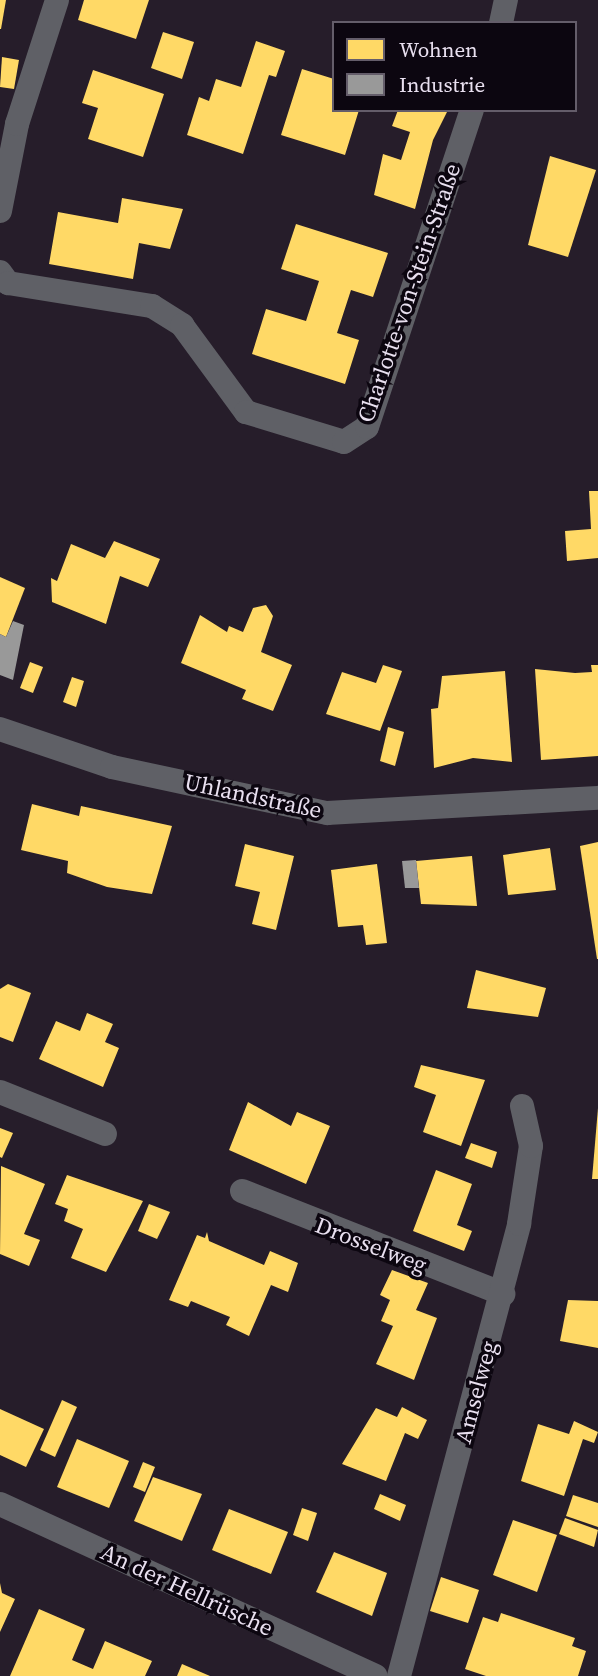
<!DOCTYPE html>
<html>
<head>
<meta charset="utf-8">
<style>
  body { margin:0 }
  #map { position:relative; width:598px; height:1676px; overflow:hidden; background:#261d2a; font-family:"Source Serif 4",serif }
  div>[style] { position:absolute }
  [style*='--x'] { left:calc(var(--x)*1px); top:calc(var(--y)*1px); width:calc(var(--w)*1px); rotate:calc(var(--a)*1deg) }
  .homes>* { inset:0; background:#ffd966 }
  .industry>* { inset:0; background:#999 }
  .street>* { height:24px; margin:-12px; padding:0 12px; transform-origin:12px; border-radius:12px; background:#5f6066 }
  span { translate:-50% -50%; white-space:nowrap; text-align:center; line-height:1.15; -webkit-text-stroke:7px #0c0610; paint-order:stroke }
  .street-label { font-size:23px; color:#e9e0f0 }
  .legend { position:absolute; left:332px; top:21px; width:245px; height:91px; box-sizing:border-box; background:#0c0610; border:2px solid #645d6a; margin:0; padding:9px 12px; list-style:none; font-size:21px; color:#e9e0f0 }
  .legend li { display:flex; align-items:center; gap:14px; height:35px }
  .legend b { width:35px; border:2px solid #645d6a }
</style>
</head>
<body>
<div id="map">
  <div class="homes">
    <div style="clip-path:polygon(0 0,6px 0,1px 29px,0 29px)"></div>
    <div style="clip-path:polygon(84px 0,149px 0,136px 39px,78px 20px)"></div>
    <div style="clip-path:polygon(163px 32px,194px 42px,182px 79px,151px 68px)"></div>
    <div style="clip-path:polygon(256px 41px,285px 51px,276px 77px,269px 75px,243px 154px,187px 135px,199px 97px,209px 101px,216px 79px,241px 87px)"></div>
    <div style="clip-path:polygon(2px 57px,19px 60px,14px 89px,0 87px)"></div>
    <div style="clip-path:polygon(302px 69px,334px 79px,334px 110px,359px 110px,345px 155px,281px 135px)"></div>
    <div style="clip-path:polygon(93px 70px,164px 94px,143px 157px,88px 139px,98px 108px,82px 103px)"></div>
    <div style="clip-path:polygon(398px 110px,448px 110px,433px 140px,415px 209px,374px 195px,383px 154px,401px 160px,410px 132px,392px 126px)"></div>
    <div style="clip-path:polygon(550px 156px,596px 170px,568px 257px,528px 245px)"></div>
    <div style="clip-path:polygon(122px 198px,183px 209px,170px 249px,139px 243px,133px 279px,49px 264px,58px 212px,118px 223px)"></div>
    <div style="clip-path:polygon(296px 224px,388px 253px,373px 297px,351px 290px,337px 333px,359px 340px,345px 384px,252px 354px,266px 309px,306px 321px,319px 281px,281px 269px)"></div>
    <div style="clip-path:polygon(589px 491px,598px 491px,598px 558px,567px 561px,565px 531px,591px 529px)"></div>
    <div style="clip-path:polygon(114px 541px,160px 559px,148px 587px,120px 576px,106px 624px,52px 602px,51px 578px,57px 581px,71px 544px,105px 558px)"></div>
    <div style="clip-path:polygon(0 577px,25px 588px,6px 637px,0 634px)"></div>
    <div style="clip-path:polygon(266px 605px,273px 616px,261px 652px,292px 665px,273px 711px,242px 699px,246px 690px,181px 663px,200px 615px,227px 632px,229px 626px,243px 632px,253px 608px)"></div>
    <div style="clip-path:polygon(30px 662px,43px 667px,33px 693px,20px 688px)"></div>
    <div style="clip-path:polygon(383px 665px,402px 671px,380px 731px,326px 714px,342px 672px,376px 683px)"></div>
    <div style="clip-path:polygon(591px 665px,598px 665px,598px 756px,541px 760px,535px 669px,575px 673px,592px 672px)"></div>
    <div style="clip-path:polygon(505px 671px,512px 762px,473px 758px,434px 768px,431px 709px,438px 708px,442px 676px)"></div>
    <div style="clip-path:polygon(72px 677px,84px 681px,76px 707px,63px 702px)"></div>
    <div style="clip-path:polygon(388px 727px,404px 732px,395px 766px,380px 761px)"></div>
    <div style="clip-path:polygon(32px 804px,79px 816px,81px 806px,172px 826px,152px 894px,107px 887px,67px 873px,68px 861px,21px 850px)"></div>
    <div style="clip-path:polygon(598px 842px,598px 959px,597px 959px,580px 846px)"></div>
    <div style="clip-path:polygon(245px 844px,294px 856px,276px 930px,252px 924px,260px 892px,235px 886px)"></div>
    <div style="clip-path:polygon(550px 848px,556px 890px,508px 895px,503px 855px)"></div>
    <div style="clip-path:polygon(472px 856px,477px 906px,421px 904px,416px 861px)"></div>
    <div style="clip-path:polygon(377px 864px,387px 943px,366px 945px,363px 925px,338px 927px,331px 870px)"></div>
    <div style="clip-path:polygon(476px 970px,546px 988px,538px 1017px,467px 1008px)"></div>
    <div style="clip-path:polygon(8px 984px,31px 993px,13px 1042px,0 1037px,0 989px)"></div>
    <div style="clip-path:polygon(87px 1013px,113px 1024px,105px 1042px,119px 1048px,103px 1087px,39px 1059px,56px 1021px,80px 1031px)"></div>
    <div style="clip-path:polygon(421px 1065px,485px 1080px,461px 1146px,423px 1132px,436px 1095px,414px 1087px)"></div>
    <div style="clip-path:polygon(248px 1102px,291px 1126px,297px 1112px,330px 1126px,306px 1184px,229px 1150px)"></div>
    <div style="clip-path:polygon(598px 1108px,598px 1179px,592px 1179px)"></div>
    <div style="clip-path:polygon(0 1128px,13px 1133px,2px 1158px,0 1157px)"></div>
    <div style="clip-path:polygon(471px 1143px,497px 1152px,492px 1168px,465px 1158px)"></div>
    <div style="clip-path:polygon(1px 1166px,45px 1184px,24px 1234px,40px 1240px,29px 1266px,0 1254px)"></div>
    <div style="clip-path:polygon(436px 1170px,472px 1184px,457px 1225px,472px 1231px,464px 1251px,413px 1231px)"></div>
    <div style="clip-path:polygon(67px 1175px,143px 1201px,106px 1272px,71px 1258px,83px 1229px,64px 1221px,68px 1209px,55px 1204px)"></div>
    <div style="clip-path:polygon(149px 1204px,170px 1212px,157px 1239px,138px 1231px)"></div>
    <div style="clip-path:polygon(207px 1232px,209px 1241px,264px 1265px,270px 1251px,298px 1263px,288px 1292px,271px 1285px,249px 1336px,226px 1325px,230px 1317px,191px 1301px,188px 1307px,169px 1300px,197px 1235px,205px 1238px)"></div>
    <div style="clip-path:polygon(392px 1270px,428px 1283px,416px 1310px,437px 1318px,414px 1380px,376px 1364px,393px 1326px,381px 1321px,390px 1300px,380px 1295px)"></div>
    <div style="clip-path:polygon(568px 1300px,598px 1301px,598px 1348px,560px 1341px)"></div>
    <div style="clip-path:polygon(62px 1400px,77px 1407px,55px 1457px,40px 1450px)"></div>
    <div style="clip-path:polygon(402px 1407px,427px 1420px,418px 1439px,405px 1433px,386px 1481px,342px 1464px,376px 1408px,397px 1417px)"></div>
    <div style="clip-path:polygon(0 1409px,44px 1429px,26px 1467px,0 1455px)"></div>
    <div style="clip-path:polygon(574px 1421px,598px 1432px,594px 1443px,583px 1439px,564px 1496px,521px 1481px,538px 1424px,569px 1434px)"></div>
    <div style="clip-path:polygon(77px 1439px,129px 1461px,109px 1508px,57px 1487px)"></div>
    <div style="clip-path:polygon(143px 1462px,155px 1467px,145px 1492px,133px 1487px)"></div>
    <div style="clip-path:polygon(153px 1477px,202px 1494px,182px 1541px,134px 1521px)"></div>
    <div style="clip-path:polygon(380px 1494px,406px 1505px,400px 1521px,374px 1509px)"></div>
    <div style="clip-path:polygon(573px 1495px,598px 1503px,598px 1527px,566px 1516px)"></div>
    <div style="clip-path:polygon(302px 1508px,317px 1513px,308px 1541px,293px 1535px)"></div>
    <div style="clip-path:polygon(229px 1509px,288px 1532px,271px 1574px,212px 1550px)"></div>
    <div style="clip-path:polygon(565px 1518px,598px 1530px,594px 1547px,559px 1534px)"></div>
    <div style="clip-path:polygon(513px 1520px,557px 1535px,537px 1592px,493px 1575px)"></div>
    <div style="clip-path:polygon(334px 1552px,387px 1573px,372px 1616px,316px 1592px)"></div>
    <div style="clip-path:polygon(441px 1577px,479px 1590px,468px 1623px,430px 1611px)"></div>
    <div style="clip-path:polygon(0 1583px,2px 1593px,15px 1599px,0 1632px)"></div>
    <div style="clip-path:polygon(39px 1609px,85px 1629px,72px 1660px,93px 1669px,105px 1641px,152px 1661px,145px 1676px,10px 1676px)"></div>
    <div style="clip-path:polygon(501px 1613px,575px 1638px,572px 1646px,586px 1651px,578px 1676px,486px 1676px,465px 1669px,483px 1617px,498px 1622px)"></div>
    <div style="clip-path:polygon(182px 1664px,210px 1676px,177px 1676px)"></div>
  </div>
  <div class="industry">
    <div style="clip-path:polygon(13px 621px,24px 625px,13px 680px,0 675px,0 634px,6px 637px)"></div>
    <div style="clip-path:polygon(416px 860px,419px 888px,405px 888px,402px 861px)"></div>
  </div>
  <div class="street">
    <div style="--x:501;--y:23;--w:24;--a:-78"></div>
    <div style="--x:0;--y:211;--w:89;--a:-78.9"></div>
    <div style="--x:17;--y:124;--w:130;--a:-72.1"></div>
    <div style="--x:0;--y:272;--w:14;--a:54"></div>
    <div style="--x:8;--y:283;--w:146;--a:9.1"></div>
    <div style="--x:152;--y:306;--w:36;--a:32"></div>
    <div style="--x:182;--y:325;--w:108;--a:53.7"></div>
    <div style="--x:246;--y:412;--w:102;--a:17"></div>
    <div style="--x:344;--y:442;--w:27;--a:-33"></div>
    <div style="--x:367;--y:427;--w:334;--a:-71.7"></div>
    <div style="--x:0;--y:729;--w:118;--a:18.7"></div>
    <div style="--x:112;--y:767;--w:220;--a:12.1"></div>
    <div style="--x:327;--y:813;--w:271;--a:-3.2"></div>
    <div style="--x:0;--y:1092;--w:113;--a:21.8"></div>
    <div style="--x:242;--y:1191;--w:281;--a:21.5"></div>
    <div style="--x:0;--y:1504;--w:413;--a:24.6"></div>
    <div style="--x:399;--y:1676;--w:468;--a:-75.1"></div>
    <div style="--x:519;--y:1224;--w:79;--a:-81.3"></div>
    <div style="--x:531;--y:1146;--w:41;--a:-102.7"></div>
  </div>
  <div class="street-label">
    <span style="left:409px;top:293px;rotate:-71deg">Charlotte-von-Stein-Straße</span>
    <span style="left:253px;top:796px;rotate:12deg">Uhlandstraße</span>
    <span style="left:371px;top:1245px;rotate:21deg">Drosselweg</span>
    <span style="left:476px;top:1392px;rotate:-75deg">Amselweg</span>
    <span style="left:187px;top:1590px;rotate:25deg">An der Hellrüsche</span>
  </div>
  <ul class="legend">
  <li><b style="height:19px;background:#ffd966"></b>Wohnen</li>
  <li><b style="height:19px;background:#999"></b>Industrie</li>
  </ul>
</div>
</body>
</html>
